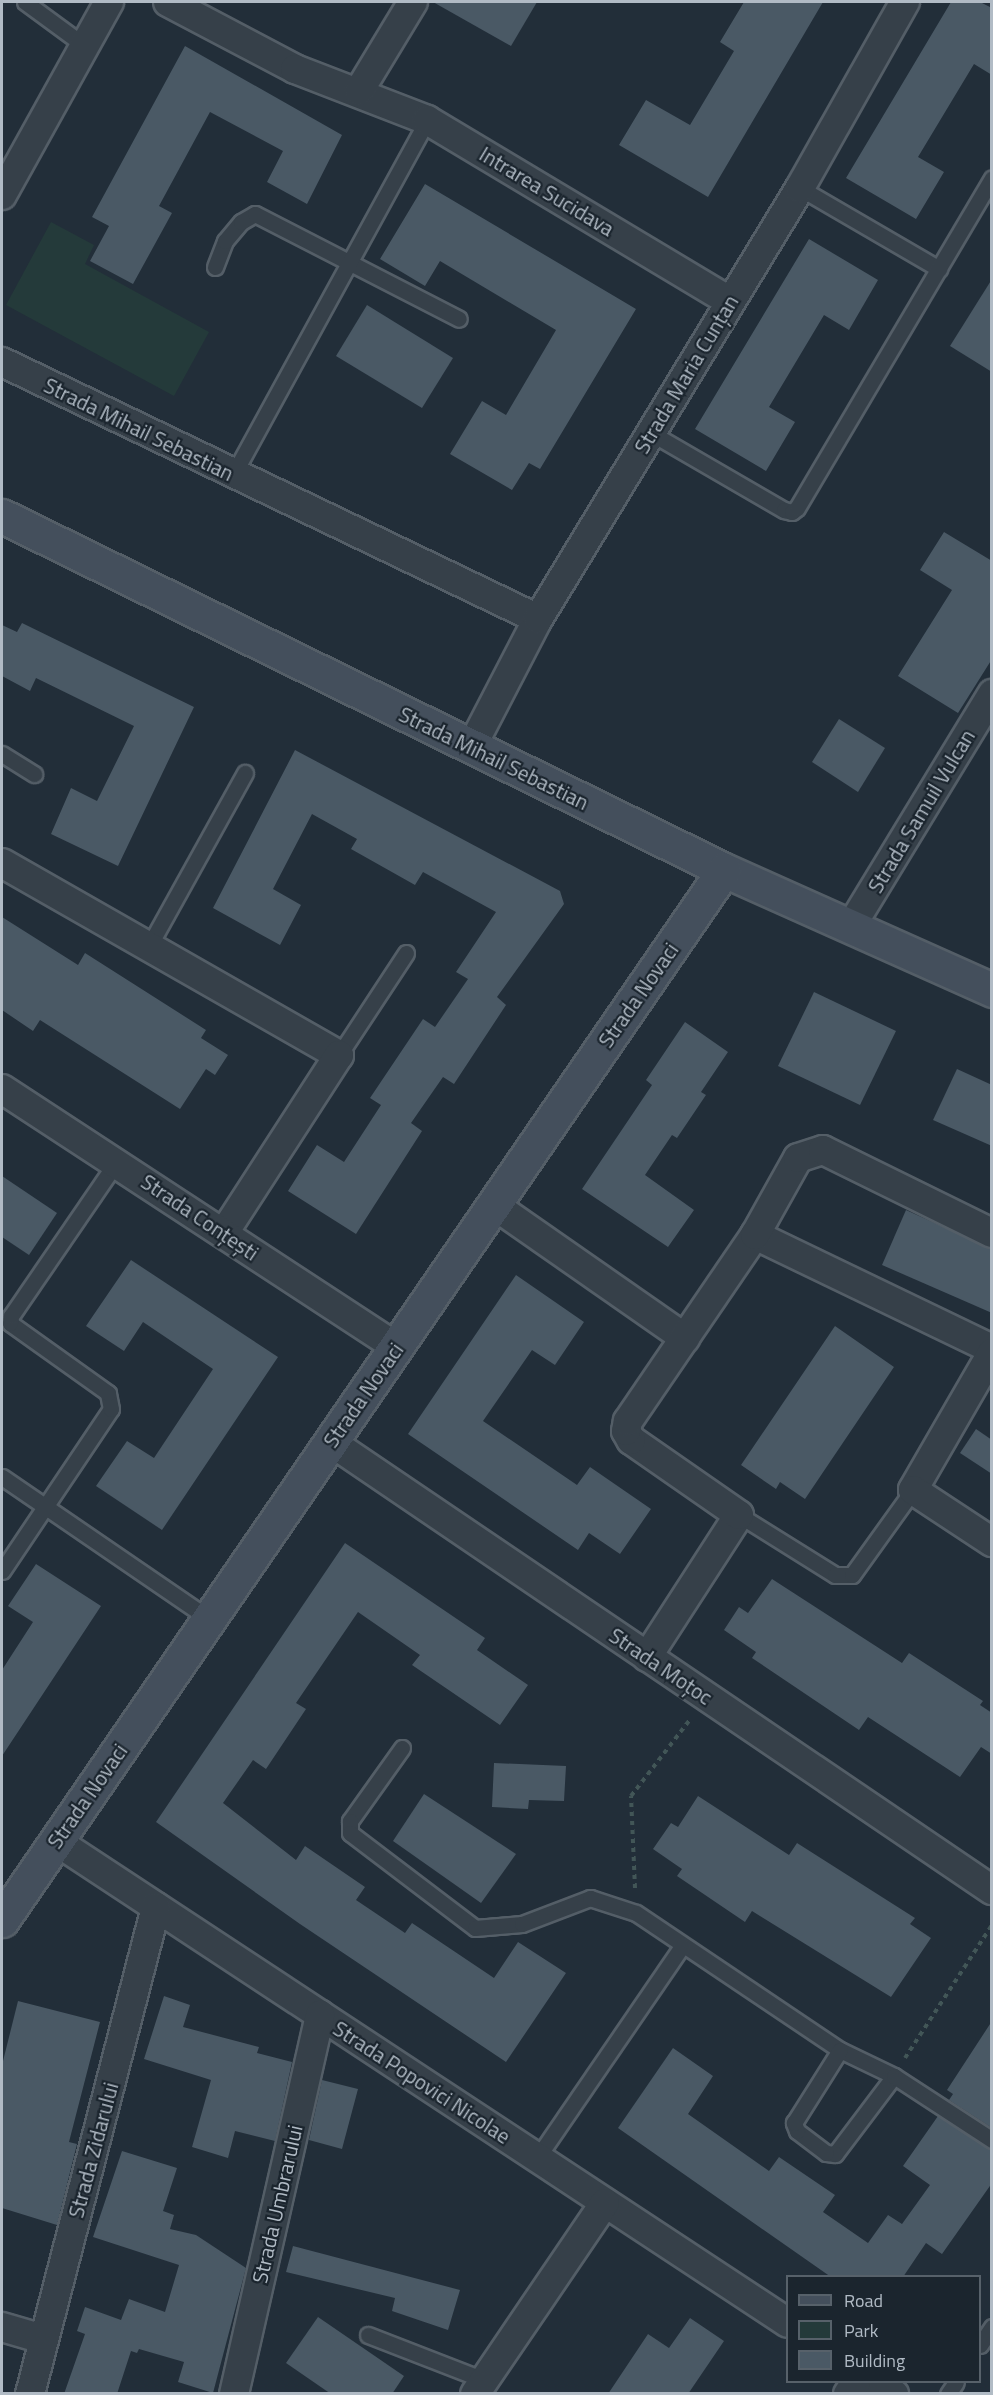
<!DOCTYPE html>
<html>
<head>
<meta charset="utf-8">
<style>
  body { margin:0 }
  #map { position:relative; width:993px; height:2395px; overflow:hidden; background:#222e39; font-family:"Titillium Web",sans-serif }
  div>[style] { position:absolute }
  [style*='--x'] { left:calc(var(--x)*1px); top:calc(var(--y)*1px); width:calc(var(--w)*1px); rotate:calc(var(--a)*1deg) }
  .green>* { inset:0; background:#243a3a }
  .building>* { inset:0; background:#4a5965 }
  .path>* { height:4px; margin-top:-2px; transform-origin:0; background:repeating-linear-gradient(90deg,#425657 0 4.5px,transparent 0 9px) }
  .roads { filter:drop-shadow(2px 0 #545e67) drop-shadow(-2px 0 #545e67) drop-shadow(0 2px #545e67) drop-shadow(0 -2px #545e67) }
  .lane>* { height:15px; margin:-7.5px; padding:0 7.5px; transform-origin:7.5px; border-radius:7.5px; background:#364049 }
  .street>* { height:28px; margin:-14px; padding:0 14px; transform-origin:14px; border-radius:14px; background:#364049 }
  .secondary>* { height:33px; margin:-16.5px; padding:0 16.5px; transform-origin:16.5px; border-radius:16.5px; background:#444f5c }
  span { translate:-50% -50%; white-space:nowrap; text-align:center; line-height:1.15; -webkit-text-stroke:4.5px #1b252e; paint-order:stroke }
  .street-label { font-size:21px; color:#b1bbc5 }
  .frame { position:absolute; inset:0; border:3px solid #b1bbc5; pointer-events:none }
  .legend { position:absolute; left:786px; top:2275px; width:195px; height:108px; box-sizing:border-box; background:#1b252e; border:2px solid #57616a; margin:0; padding:8px 10px; list-style:none; font-size:18px; color:#b1bbc5 }
  .legend li { display:flex; align-items:center; gap:12px; height:30px }
  .legend b { width:30px; border:2px solid #57616a }
</style>
</head>
<body>
<div id="map">
  <div class="green">
    <div style="clip-path:polygon(51px 222px,94px 245px,85px 264px,209px 332px,174px 396px,6px 305px)"></div>
  </div>
  <div class="building">
    <div style="clip-path:polygon(433px 2px,537px 2px,511px 46px)"></div>
    <div style="clip-path:polygon(744px 2px,823px 2px,708px 197px,619px 145px,646px 100px,690px 125px,734px 51px,720px 42px)"></div>
    <div style="clip-path:polygon(951px 2px,980px 2px,992px 8px,992px 75px,974px 64px,918px 157px,944px 172px,916px 219px,846px 178px)"></div>
    <div style="clip-path:polygon(185px 46px,342px 135px,307px 204px,267px 182px,283px 151px,210px 112px,159px 206px,172px 213px,133px 284px,90px 261px,109px 226px,92px 217px)"></div>
    <div style="clip-path:polygon(425px 184px,636px 309px,540px 469px,529px 463px,512px 490px,450px 454px,482px 401px,506px 415px,556px 330px,440px 261px,425px 286px,380px 259px)"></div>
    <div style="clip-path:polygon(809px 239px,878px 280px,849px 330px,824px 315px,769px 407px,795px 422px,766px 471px,695px 429px)"></div>
    <div style="clip-path:polygon(992px 279px,992px 372px,950px 346px)"></div>
    <div style="clip-path:polygon(367px 305px,453px 358px,422px 408px,336px 356px)"></div>
    <div style="clip-path:polygon(944px 532px,992px 561px,992px 659px,958px 713px,898px 676px,952px 590px,920px 570px)"></div>
    <div style="clip-path:polygon(22px 623px,194px 707px,118px 866px,51px 834px,71px 788px,97px 801px,134px 726px,36px 678px,30px 691px,2px 676px,2px 625px,17px 632px)"></div>
    <div style="clip-path:polygon(839px 719px,885px 748px,858px 792px,812px 762px)"></div>
    <div style="clip-path:polygon(295px 750px,560px 891px,564px 904px,497px 997px,506px 1005px,454px 1084px,443px 1077px,411px 1123px,422px 1131px,356px 1234px,288px 1191px,317px 1145px,344px 1162px,381px 1105px,370px 1098px,423px 1019px,435px 1027px,468px 979px,456px 972px,496px 912px,423px 872px,415px 885px,351px 849px,357px 839px,312px 814px,273px 889px,301px 905px,280px 945px,213px 908px)"></div>
    <div style="clip-path:polygon(2px 917px,78px 965px,85px 953px,206px 1030px,201px 1038px,228px 1055px,215px 1075px,206px 1069px,180px 1109px,40px 1020px,33px 1031px,2px 1010px)"></div>
    <div style="clip-path:polygon(814px 992px,896px 1031px,860px 1105px,778px 1066px)"></div>
    <div style="clip-path:polygon(685px 1022px,728px 1052px,701px 1092px,706px 1095px,677px 1138px,672px 1135px,645px 1175px,694px 1210px,668px 1247px,582px 1189px,652px 1085px,646px 1080px)"></div>
    <div style="clip-path:polygon(957px 1069px,992px 1085px,992px 1146px,933px 1120px)"></div>
    <div style="clip-path:polygon(2px 1176px,57px 1213px,29px 1255px,2px 1237px)"></div>
    <div style="clip-path:polygon(906px 1210px,992px 1249px,992px 1313px,882px 1265px)"></div>
    <div style="clip-path:polygon(131px 1260px,278px 1357px,162px 1530px,96px 1486px,127px 1441px,154px 1458px,213px 1369px,143px 1322px,124px 1351px,86px 1326px)"></div>
    <div style="clip-path:polygon(516px 1275px,584px 1322px,555px 1365px,532px 1350px,483px 1421px,577px 1485px,590px 1467px,651px 1509px,620px 1554px,589px 1533px,578px 1550px,408px 1434px)"></div>
    <div style="clip-path:polygon(835px 1326px,894px 1367px,805px 1499px,780px 1482px,776px 1489px,741px 1465px)"></div>
    <div style="clip-path:polygon(976px 1429px,992px 1440px,992px 1474px,960px 1453px)"></div>
    <div style="clip-path:polygon(345px 1543px,485px 1638px,477px 1650px,528px 1685px,500px 1725px,412px 1665px,420px 1655px,358px 1612px,296px 1703px,306px 1709px,266px 1769px,253px 1760px,223px 1803px,296px 1860px,305px 1846px,365px 1887px,356px 1900px,405px 1933px,412px 1923px,494px 1978px,518px 1942px,566px 1973px,506px 2062px,300px 1924px,156px 1822px)"></div>
    <div style="clip-path:polygon(36px 1564px,101px 1606px,2px 1756px,2px 1670px,33px 1622px,8px 1606px)"></div>
    <div style="clip-path:polygon(772px 1579px,902px 1663px,909px 1653px,983px 1701px,980px 1705px,992px 1713px,992px 1754px,981px 1747px,960px 1777px,868px 1717px,859px 1730px,752px 1658px,756px 1652px,724px 1630px,739px 1607px,748px 1613px)"></div>
    <div style="clip-path:polygon(494px 1763px,566px 1766px,564px 1801px,529px 1800px,528px 1809px,492px 1807px)"></div>
    <div style="clip-path:polygon(424px 1794px,516px 1854px,481px 1903px,393px 1841px)"></div>
    <div style="clip-path:polygon(698px 1796px,789px 1855px,797px 1843px,915px 1918px,910px 1924px,931px 1938px,891px 1997px,752px 1911px,745px 1922px,677px 1876px,682px 1869px,653px 1849px,671px 1823px,678px 1827px)"></div>
    <div style="clip-path:polygon(164px 1996px,190px 2005px,183px 2027px,259px 2047px,257px 2053px,292px 2062px,275px 2141px,235px 2131px,228px 2158px,192px 2147px,211px 2080px,144px 2059px)"></div>
    <div style="clip-path:polygon(18px 2001px,100px 2022px,69px 2142px,77px 2144px,57px 2225px,2px 2208px,2px 2065px)"></div>
    <div style="clip-path:polygon(992px 2021px,992px 2128px,949px 2100px,953px 2094px,947px 2090px)"></div>
    <div style="clip-path:polygon(673px 2048px,713px 2076px,688px 2114px,769px 2171px,779px 2157px,835px 2195px,823px 2212px,868px 2243px,888px 2215px,902px 2224px,930px 2185px,903px 2166px,938px 2116px,992px 2150px,992px 2183px,942px 2254px,926px 2243px,903px 2277px,831px 2277px,618px 2128px)"></div>
    <div style="clip-path:polygon(322px 2080px,358px 2089px,342px 2149px,309px 2140px)"></div>
    <div style="clip-path:polygon(122px 2151px,177px 2168px,163px 2211px,174px 2215px,170px 2229px,196px 2235px,246px 2268px,213px 2393px,178px 2382px,184px 2362px,139px 2349px,137px 2353px,131px 2351px,117px 2394px,64px 2394px,85px 2334px,77px 2331px,85px 2307px,121px 2320px,129px 2299px,165px 2312px,179px 2265px,93px 2237px)"></div>
    <div style="clip-path:polygon(293px 2246px,460px 2290px,448px 2330px,392px 2311px,395px 2298px,286px 2272px)"></div>
    <div style="clip-path:polygon(318px 2317px,404px 2376px,392px 2394px,331px 2394px,286px 2363px)"></div>
    <div style="clip-path:polygon(690px 2318px,724px 2341px,688px 2394px,608px 2394px,648px 2334px,669px 2348px)"></div>
  </div>
  <div class="path">
    <div style="--x:635;--y:1888;--w:92;--a:-92.5"></div>
    <div style="--x:631;--y:1796;--w:95;--a:-52.3"></div>
    <div style="--x:905;--y:2058;--w:159;--a:-56.8"></div>
  </div>
  <div class="roads">
    <div class="lane">
      <div style="--x:25;--y:2;--w:74;--a:36.3"></div>
      <div style="--x:800;--y:188;--w:161;--a:30.2"></div>
      <div style="--x:215;--y:267;--w:28;--a:-69"></div>
      <div style="--x:225;--y:241;--w:25;--a:-50"></div>
      <div style="--x:241;--y:222;--w:16;--a:-30"></div>
      <div style="--x:255;--y:214;--w:229;--a:27.2"></div>
      <div style="--x:651;--y:433;--w:154;--a:30.1"></div>
      <div style="--x:784;--y:510;--w:8;--a:14"></div>
      <div style="--x:792;--y:512;--w:6;--a:-39"></div>
      <div style="--x:797;--y:508;--w:383;--a:-59.4"></div>
      <div style="--x:233;--y:475;--w:405;--a:-61.3"></div>
      <div style="--x:2;--y:754;--w:38;--a:32"></div>
      <div style="--x:149;--y:946;--w:198;--a:-61"></div>
      <div style="--x:339;--y:1055;--w:122;--a:-56.7"></div>
      <div style="--x:2;--y:1477;--w:251;--a:34.4"></div>
      <div style="--x:739;--y:1515;--w:113;--a:32"></div>
      <div style="--x:835;--y:1575;--w:17;--a:0"></div>
      <div style="--x:852;--y:1575;--w:105;--a:-54.3"></div>
      <div style="--x:2;--y:1571;--w:195;--a:-56.1"></div>
      <div style="--x:111;--y:1409;--w:16;--a:-101"></div>
      <div style="--x:108;--y:1393;--w:120;--a:-144.5"></div>
      <div style="--x:10;--y:1323;--w:7;--a:-82"></div>
      <div style="--x:11;--y:1316;--w:188;--a:-55.6"></div>
      <div style="--x:402;--y:1748;--w:90;--a:125.5"></div>
      <div style="--x:350;--y:1821;--w:12;--a:90"></div>
      <div style="--x:350;--y:1833;--w:157;--a:37.2"></div>
      <div style="--x:475;--y:1928;--w:47;--a:-4.9"></div>
      <div style="--x:522;--y:1924;--w:73;--a:-20.9"></div>
      <div style="--x:590;--y:1898;--w:48;--a:18.1"></div>
      <div style="--x:636;--y:1913;--w:246;--a:33.9"></div>
      <div style="--x:840;--y:2050;--w:60;--a:25.7"></div>
      <div style="--x:894;--y:2076;--w:98;--a:127.1"></div>
      <div style="--x:835;--y:2154;--w:9;--a:-174"></div>
      <div style="--x:826;--y:2153;--w:36;--a:-143"></div>
      <div style="--x:797;--y:2131;--w:9;--a:-111"></div>
      <div style="--x:794;--y:2123;--w:86;--a:-57.8"></div>
      <div style="--x:894;--y:2076;--w:117;--a:33.1"></div>
      <div style="--x:537;--y:2158;--w:257;--a:-55.6"></div>
      <div style="--x:368;--y:2335;--w:124;--a:21.2"></div>
      <div style="--x:980;--y:2345;--w:22;--a:-56"></div>
      <div style="--x:948;--y:2394;--w:14;--a:-56"></div>
    </div>
    <div class="street">
      <div style="--x:168;--y:2;--w:144;--a:27.8"></div>
      <div style="--x:295;--y:69;--w:142;--a:21.1"></div>
      <div style="--x:427;--y:120;--w:352;--a:30.9"></div>
      <div style="--x:359;--y:91;--w:104;--a:-58.8"></div>
      <div style="--x:2;--y:195;--w:221;--a:-61"></div>
      <div style="--x:2;--y:362;--w:594;--a:25.62"></div>
      <div style="--x:471;--y:748;--w:145;--a:-62.6"></div>
      <div style="--x:538;--y:619;--w:504;--a:-58.71"></div>
      <div style="--x:800;--y:188;--w:214;--a:-60.6"></div>
      <div style="--x:2;--y:863;--w:388;--a:29.7"></div>
      <div style="--x:339;--y:1055;--w:212;--a:122.9"></div>
      <div style="--x:850;--y:928;--w:274;--a:-58.7"></div>
      <div style="--x:2;--y:1089;--w:471;--a:33.2"></div>
      <div style="--x:494;--y:1205;--w:233;--a:34.9"></div>
      <div style="--x:755;--y:1235;--w:263;--a:25.7"></div>
      <div style="--x:992;--y:1353;--w:158;--a:120"></div>
      <div style="--x:913;--y:1490;--w:95;--a:33.4"></div>
      <div style="--x:331;--y:1442;--w:799;--a:34.13"></div>
      <div style="--x:647;--y:1657;--w:169;--a:-57.1"></div>
      <div style="--x:739;--y:1515;--w:131;--a:-145.2"></div>
      <div style="--x:631;--y:1440;--w:10;--a:-119"></div>
      <div style="--x:626;--y:1431;--w:10;--a:-79"></div>
      <div style="--x:628;--y:1421;--w:225;--a:-55.7"></div>
      <div style="--x:755;--y:1235;--w:88;--a:-60.8"></div>
      <div style="--x:798;--y:1158;--w:26;--a:-18"></div>
      <div style="--x:823;--y:1150;--w:188;--a:26.2"></div>
      <div style="--x:56;--y:1841;--w:876;--a:33.36"></div>
      <div style="--x:2;--y:2327;--w:43;--a:16.3"></div>
      <div style="--x:876;--y:2382;--w:22;--a:34"></div>
      <div style="--x:30;--y:2394;--w:503;--a:-75.49"></div>
      <div style="--x:234;--y:2394;--w:389;--a:-77.2"></div>
      <div style="--x:475;--y:2394;--w:231;--a:-55.8"></div>
      <div style="--x:848;--y:2394;--w:14;--a:-56"></div>
    </div>
    <div class="secondary">
      <div style="--x:2;--y:516;--w:804;--a:26.12"></div>
      <div style="--x:724;--y:870;--w:294;--a:24.1"></div>
      <div style="--x:2;--y:1920;--w:1274;--a:-55.49"></div>
    </div>
  </div>
  <div class="street-label">
    <span style="left:547px;top:191px;rotate:31deg">Intrarea Sucidava</span>
    <span style="left:686px;top:374px;rotate:-59deg">Strada Maria Cunțan</span>
    <span style="left:139px;top:429px;rotate:26deg">Strada Mihail Sebastian</span>
    <span style="left:494px;top:758px;rotate:26deg">Strada Mihail Sebastian</span>
    <span style="left:921px;top:811px;rotate:-59deg">Strada Samuil Vulcan</span>
    <span style="left:638px;top:995px;rotate:-55deg">Strada Novaci</span>
    <span style="left:200px;top:1217px;rotate:34deg">Strada Conțești</span>
    <span style="left:363px;top:1395px;rotate:-55deg">Strada Novaci</span>
    <span style="left:661px;top:1666px;rotate:34deg">Strada Moțoc</span>
    <span style="left:87px;top:1796px;rotate:-55deg">Strada Novaci</span>
    <span style="left:422px;top:2082px;rotate:33deg">Strada Popovici Nicolae</span>
    <span style="left:93px;top:2150px;rotate:-75deg">Strada Zidarului</span>
    <span style="left:277px;top:2204px;rotate:-77deg">Strada Umbrarului</span>
  </div>
  <div class="frame"></div>
  <ul class="legend">
  <li><b style="height:8px;background:#444f5c"></b>Road</li>
  <li><b style="height:16px;background:#243a3a"></b>Park</li>
  <li><b style="height:16px;background:#4a5965"></b>Building</li>
  </ul>
</div>
</body>
</html>
